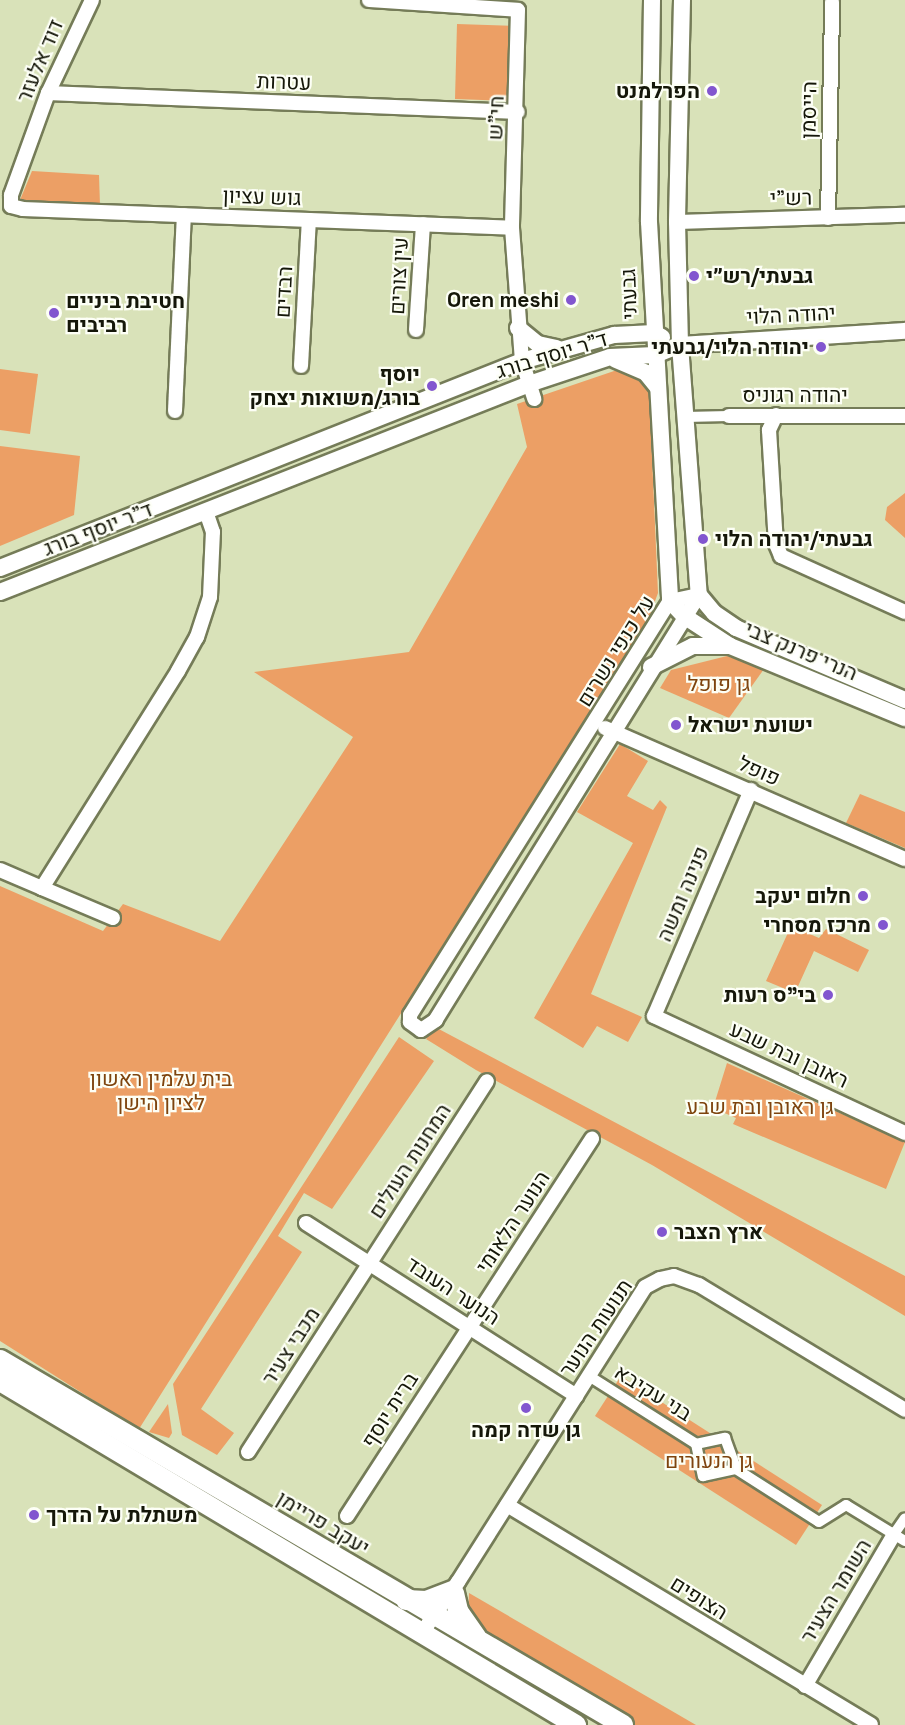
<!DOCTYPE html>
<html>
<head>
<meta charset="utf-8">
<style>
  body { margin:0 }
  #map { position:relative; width:905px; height:1725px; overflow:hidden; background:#d9e2b9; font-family:"Space Grotesk",Heebo,sans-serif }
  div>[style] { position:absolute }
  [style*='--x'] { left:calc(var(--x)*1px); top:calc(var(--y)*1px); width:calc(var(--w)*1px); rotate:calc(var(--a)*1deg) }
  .green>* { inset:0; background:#ec9f65 }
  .roads { filter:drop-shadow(2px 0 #757c58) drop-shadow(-2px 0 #757c58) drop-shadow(0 2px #757c58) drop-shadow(0 -2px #757c58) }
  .pedestrian>* { height:10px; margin:-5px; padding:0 5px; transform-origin:5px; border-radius:5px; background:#fff }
  .minor>* { height:14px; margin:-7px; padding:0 7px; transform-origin:7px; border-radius:7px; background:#fff }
  .tertiary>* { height:16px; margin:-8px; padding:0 8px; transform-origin:8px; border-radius:8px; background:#fff }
  .secondary>* { height:20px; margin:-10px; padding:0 10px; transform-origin:10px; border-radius:10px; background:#fff }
  .dots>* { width:16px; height:16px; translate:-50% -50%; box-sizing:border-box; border:3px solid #fdfff6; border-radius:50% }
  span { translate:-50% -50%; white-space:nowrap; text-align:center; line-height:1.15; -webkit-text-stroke:4.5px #fdfff6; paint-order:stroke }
  .street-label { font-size:21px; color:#151709 }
  .poi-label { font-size:21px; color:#151709; font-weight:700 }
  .right { translate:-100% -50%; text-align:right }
  .left { translate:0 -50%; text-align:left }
  .park-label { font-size:21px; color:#7e440e }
</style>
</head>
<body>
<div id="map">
  <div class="green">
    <div style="clip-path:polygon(457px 24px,514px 26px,512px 101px,455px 99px)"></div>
    <div style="clip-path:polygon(32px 171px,99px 175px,100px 205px,20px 200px)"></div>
    <div style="clip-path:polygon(0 369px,38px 374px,30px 434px,0 430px)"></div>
    <div style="clip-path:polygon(617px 370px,636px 377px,649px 388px,658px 593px,647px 623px,139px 1429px,0 1341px,0 886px,103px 931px,123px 904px,220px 941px,353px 737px,254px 672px,409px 652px,527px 447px,517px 404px)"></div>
    <div style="clip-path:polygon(0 446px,80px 456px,74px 515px,0 546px)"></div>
    <div style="clip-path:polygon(905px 493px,905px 538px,885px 520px,887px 507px)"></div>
    <div style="clip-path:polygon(727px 656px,764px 669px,729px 718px,660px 688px,671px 670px)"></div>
    <div style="clip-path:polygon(620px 744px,648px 761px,627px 796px,653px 810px,660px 800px,667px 807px,591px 994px,642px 1017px,628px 1042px,597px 1026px,583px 1048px,534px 1018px,633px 843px,577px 812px)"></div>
    <div style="clip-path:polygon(860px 794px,905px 812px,905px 848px,846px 823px)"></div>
    <div style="clip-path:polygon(791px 926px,819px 938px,826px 929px,869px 950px,858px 972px,814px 951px,795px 993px,766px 981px)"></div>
    <div style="clip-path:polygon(435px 1027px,905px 1276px,905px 1316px,652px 1165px,476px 1070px,426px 1039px)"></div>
    <div style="clip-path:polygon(399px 1037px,434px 1061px,332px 1209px,304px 1193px,278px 1236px,302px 1252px,201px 1409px,234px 1433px,217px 1455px,182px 1435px,173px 1384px)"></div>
    <div style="clip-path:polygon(727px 1063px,905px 1142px,886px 1189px,733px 1124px,736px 1118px,713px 1108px)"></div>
    <div style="clip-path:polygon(621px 1376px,822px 1505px,796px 1545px,595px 1416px)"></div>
    <div style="clip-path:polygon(168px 1404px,172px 1433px,169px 1438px,149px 1432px)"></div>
    <div style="clip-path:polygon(469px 1593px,696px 1725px,623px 1725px,492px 1648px,468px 1617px)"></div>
  </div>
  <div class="roads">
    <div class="pedestrian">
      <div style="--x:685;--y:417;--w:44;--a:-1.3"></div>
      <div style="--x:589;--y:1376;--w:127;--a:32.4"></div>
      <div style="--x:696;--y:1444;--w:30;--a:-12"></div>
      <div style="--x:725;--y:1438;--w:33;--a:70"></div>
      <div style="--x:736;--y:1469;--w:98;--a:32.6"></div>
      <div style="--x:819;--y:1522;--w:32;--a:-32"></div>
      <div style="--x:846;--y:1505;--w:69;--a:31.4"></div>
      <div style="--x:696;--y:1444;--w:33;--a:78"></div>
      <div style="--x:703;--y:1476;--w:34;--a:-12"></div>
      <div style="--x:894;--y:1534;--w:19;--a:-55"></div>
    </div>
    <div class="minor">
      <div style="--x:92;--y:0;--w:103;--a:115.3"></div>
      <div style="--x:48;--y:93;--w:109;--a:109.9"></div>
      <div style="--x:11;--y:195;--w:11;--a:90"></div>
      <div style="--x:11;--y:206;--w:12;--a:14"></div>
      <div style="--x:23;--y:209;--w:489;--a:2.2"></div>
      <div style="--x:369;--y:0;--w:149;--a:3.8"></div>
      <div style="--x:518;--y:10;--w:218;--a:91.6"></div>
      <div style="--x:512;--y:228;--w:133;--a:85.7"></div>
      <div style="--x:522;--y:361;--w:40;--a:72"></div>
      <div style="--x:48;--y:93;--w:470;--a:2.3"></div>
      <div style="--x:828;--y:218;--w:216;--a:-88.9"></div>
      <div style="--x:677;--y:222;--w:228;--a:-1.8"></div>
      <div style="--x:416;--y:330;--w:106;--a:-86.2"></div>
      <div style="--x:301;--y:366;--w:146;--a:-86.9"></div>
      <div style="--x:175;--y:411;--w:196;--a:-87.4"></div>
      <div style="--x:776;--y:415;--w:17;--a:115"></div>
      <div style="--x:769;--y:430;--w:114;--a:86.5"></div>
      <div style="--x:776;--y:544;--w:13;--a:67"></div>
      <div style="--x:781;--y:556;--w:136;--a:24.3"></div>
      <div style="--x:729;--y:416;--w:176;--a:0"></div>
      <div style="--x:699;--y:595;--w:500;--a:121.8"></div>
      <div style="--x:436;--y:1020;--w:18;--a:146"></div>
      <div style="--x:421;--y:1030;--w:14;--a:-144"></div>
      <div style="--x:410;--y:1022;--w:7;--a:-90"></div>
      <div style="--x:410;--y:1015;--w:489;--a:-57.9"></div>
      <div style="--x:670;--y:601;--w:30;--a:-12"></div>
      <div style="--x:605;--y:728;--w:327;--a:23.6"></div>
      <div style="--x:751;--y:790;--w:246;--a:113.2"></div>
      <div style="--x:654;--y:1016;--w:277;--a:25"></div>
      <div style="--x:0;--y:870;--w:46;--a:23.2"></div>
      <div style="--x:42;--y:888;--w:256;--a:-57.9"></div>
      <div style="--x:178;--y:671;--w:39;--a:-61"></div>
      <div style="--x:197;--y:637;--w:42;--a:-72"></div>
      <div style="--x:210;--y:597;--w:65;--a:-87.4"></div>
      <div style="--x:213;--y:532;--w:21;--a:-109"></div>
      <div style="--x:42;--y:888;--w:77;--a:22.9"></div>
      <div style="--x:306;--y:1223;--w:321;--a:32.6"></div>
      <div style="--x:248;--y:1452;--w:441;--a:-57.2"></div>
      <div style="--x:507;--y:1505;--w:425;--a:31.1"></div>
      <div style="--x:347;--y:1516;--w:450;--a:-57"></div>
      <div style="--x:424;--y:1635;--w:12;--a:-70"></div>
      <div style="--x:428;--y:1624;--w:52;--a:-54.5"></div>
      <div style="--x:458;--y:1582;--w:349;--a:-57.6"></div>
      <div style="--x:645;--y:1287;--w:17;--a:-28"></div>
      <div style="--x:660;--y:1279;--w:14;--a:-12"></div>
      <div style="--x:674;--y:1276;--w:27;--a:20"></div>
      <div style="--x:699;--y:1285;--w:241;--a:31.2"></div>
      <div style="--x:805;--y:1686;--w:176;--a:-59.6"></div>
    </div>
    <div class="tertiary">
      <div style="--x:652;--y:0;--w:222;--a:90.8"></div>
      <div style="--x:649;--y:222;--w:380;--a:86.8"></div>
      <div style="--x:670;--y:601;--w:21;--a:47"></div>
      <div style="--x:684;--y:616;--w:55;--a:33.1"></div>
      <div style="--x:730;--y:646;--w:189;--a:22.4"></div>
      <div style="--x:682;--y:0;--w:222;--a:91.3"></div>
      <div style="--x:677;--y:222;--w:123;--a:88.6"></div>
      <div style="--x:680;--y:345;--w:251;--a:85.7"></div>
      <div style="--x:699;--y:595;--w:23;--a:50"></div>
      <div style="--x:714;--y:613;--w:27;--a:34"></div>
      <div style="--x:736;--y:628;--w:184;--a:23.1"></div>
      <div style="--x:518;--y:328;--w:26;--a:39"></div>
      <div style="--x:538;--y:344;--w:19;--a:12"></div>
      <div style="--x:616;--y:360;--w:33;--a:23"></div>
      <div style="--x:646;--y:373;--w:19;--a:51"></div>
      <div style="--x:0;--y:568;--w:562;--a:-21.63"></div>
      <div style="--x:522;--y:361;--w:96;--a:-15.8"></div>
      <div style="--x:614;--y:335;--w:40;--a:-2.9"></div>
      <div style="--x:654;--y:333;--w:9;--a:27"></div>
      <div style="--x:0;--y:592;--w:568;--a:-21.46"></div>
      <div style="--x:529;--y:384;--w:85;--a:-18.4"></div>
      <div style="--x:610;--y:357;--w:45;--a:-2.5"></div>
      <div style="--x:655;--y:355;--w:27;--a:-22"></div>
      <div style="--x:680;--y:345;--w:225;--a:-3.6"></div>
      <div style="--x:651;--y:667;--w:47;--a:-26.6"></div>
      <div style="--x:693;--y:646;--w:37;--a:0"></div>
    </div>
    <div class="secondary">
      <div style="--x:0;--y:1360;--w:722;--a:30.36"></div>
      <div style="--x:0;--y:1381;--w:671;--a:30.85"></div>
      <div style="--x:454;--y:1593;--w:18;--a:77"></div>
      <div style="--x:458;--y:1611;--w:32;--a:55"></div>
      <div style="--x:406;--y:1600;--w:20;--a:3"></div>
      <div style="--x:426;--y:1601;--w:28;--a:-21"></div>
    </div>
  </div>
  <div class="dots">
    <div style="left:712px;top:91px;background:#8256cf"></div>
    <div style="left:694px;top:276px;background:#8256cf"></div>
    <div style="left:571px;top:300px;background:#8256cf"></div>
    <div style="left:54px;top:313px;background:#8256cf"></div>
    <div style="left:821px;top:347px;background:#8256cf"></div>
    <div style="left:432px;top:386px;background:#8256cf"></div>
    <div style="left:703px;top:539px;background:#8256cf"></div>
    <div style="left:676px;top:725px;background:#8256cf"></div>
    <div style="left:863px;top:896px;background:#8256cf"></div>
    <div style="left:883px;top:925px;background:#8256cf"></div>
    <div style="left:828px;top:995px;background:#8256cf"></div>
    <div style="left:662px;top:1232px;background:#8256cf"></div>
    <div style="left:526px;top:1408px;background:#8256cf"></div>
    <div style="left:34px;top:1515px;background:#8256cf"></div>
  </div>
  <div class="street-label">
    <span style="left:40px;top:61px;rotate:-67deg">דוד אלעזר</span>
    <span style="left:284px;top:82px;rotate:2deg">עטרות</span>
    <span style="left:809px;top:110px;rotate:-89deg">הייסמן</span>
    <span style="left:496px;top:118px;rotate:-88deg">חי"ש</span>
    <span style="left:262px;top:197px;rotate:2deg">גוש עציון</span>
    <span style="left:791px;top:198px;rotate:-1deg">רש"י</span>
    <span style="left:399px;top:276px;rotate:-87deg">עין צורים</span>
    <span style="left:284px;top:292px;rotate:-87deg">רבדים</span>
    <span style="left:629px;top:294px;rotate:-92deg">גבעתי</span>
    <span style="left:791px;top:315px;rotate:-3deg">יהודה הלוי</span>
    <span style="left:552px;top:355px;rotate:-17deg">ד"ר יוסף בורג</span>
    <span style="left:795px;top:395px">יהודה רגוניס</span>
    <span style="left:98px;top:529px;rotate:-21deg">ד"ר יוסף בורג</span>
    <span style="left:616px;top:651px;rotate:-58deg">על כנפי נשרים</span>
    <span style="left:801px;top:651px;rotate:23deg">הנרי פרנק צבי</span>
    <span style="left:759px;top:771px;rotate:24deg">פופל</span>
    <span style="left:683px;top:894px;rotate:-67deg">פנינה ומשה</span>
    <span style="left:789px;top:1055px;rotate:25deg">ראובן ובת שבע</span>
    <span style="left:410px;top:1161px;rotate:-57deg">המחנות העולים</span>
    <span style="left:513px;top:1222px;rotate:-57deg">הנוער הלאומי</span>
    <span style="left:453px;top:1291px;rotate:33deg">הנוער העובד</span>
    <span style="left:596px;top:1328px;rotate:-56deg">תנועות הנוער</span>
    <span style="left:291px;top:1346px;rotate:-57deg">מכבי צעיר</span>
    <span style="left:653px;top:1393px;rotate:32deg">בני עקיבא</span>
    <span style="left:390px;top:1410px;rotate:-57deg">ברית יוסף</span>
    <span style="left:323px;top:1523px;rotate:31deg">יעקב פריימן</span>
    <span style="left:836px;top:1591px;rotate:-59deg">השומר הצעיר</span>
    <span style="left:699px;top:1598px;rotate:32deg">הצופים</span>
  </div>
  <div class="poi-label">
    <span class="right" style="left:700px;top:91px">הפרלמנט</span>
    <span class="left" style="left:706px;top:276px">גבעתי/רש״י</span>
    <span class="right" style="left:559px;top:300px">Oren meshi</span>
    <span class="left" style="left:66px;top:313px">חטיבת ביניים<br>רביבים</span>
    <span class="right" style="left:809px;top:347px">יהודה הלוי/גבעתי</span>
    <span class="right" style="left:420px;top:386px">יוסף<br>בורג/משואות יצחק</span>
    <span class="left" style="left:715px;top:539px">גבעתי/יהודה הלוי</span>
    <span class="left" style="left:688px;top:725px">ישועת ישראל</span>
    <span class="right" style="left:851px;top:896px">חלום יעקב</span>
    <span class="right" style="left:871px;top:925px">מרכז מסחרי</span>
    <span class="right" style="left:816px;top:995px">בי"ס רעות</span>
    <span class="left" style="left:674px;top:1232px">ארץ הצבר</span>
    <span style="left:526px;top:1430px">גן שדה קמה</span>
    <span class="left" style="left:46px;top:1515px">משתלת על הדרך</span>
  </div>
  <div class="park-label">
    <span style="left:719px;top:684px">גן פופל</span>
    <span style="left:161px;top:1091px">בית עלמין ראשון<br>לציון הישן</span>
    <span style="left:760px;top:1107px">גן ראובן ובת שבע</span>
    <span style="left:709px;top:1461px">גן הנעורים</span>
  </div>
</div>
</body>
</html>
